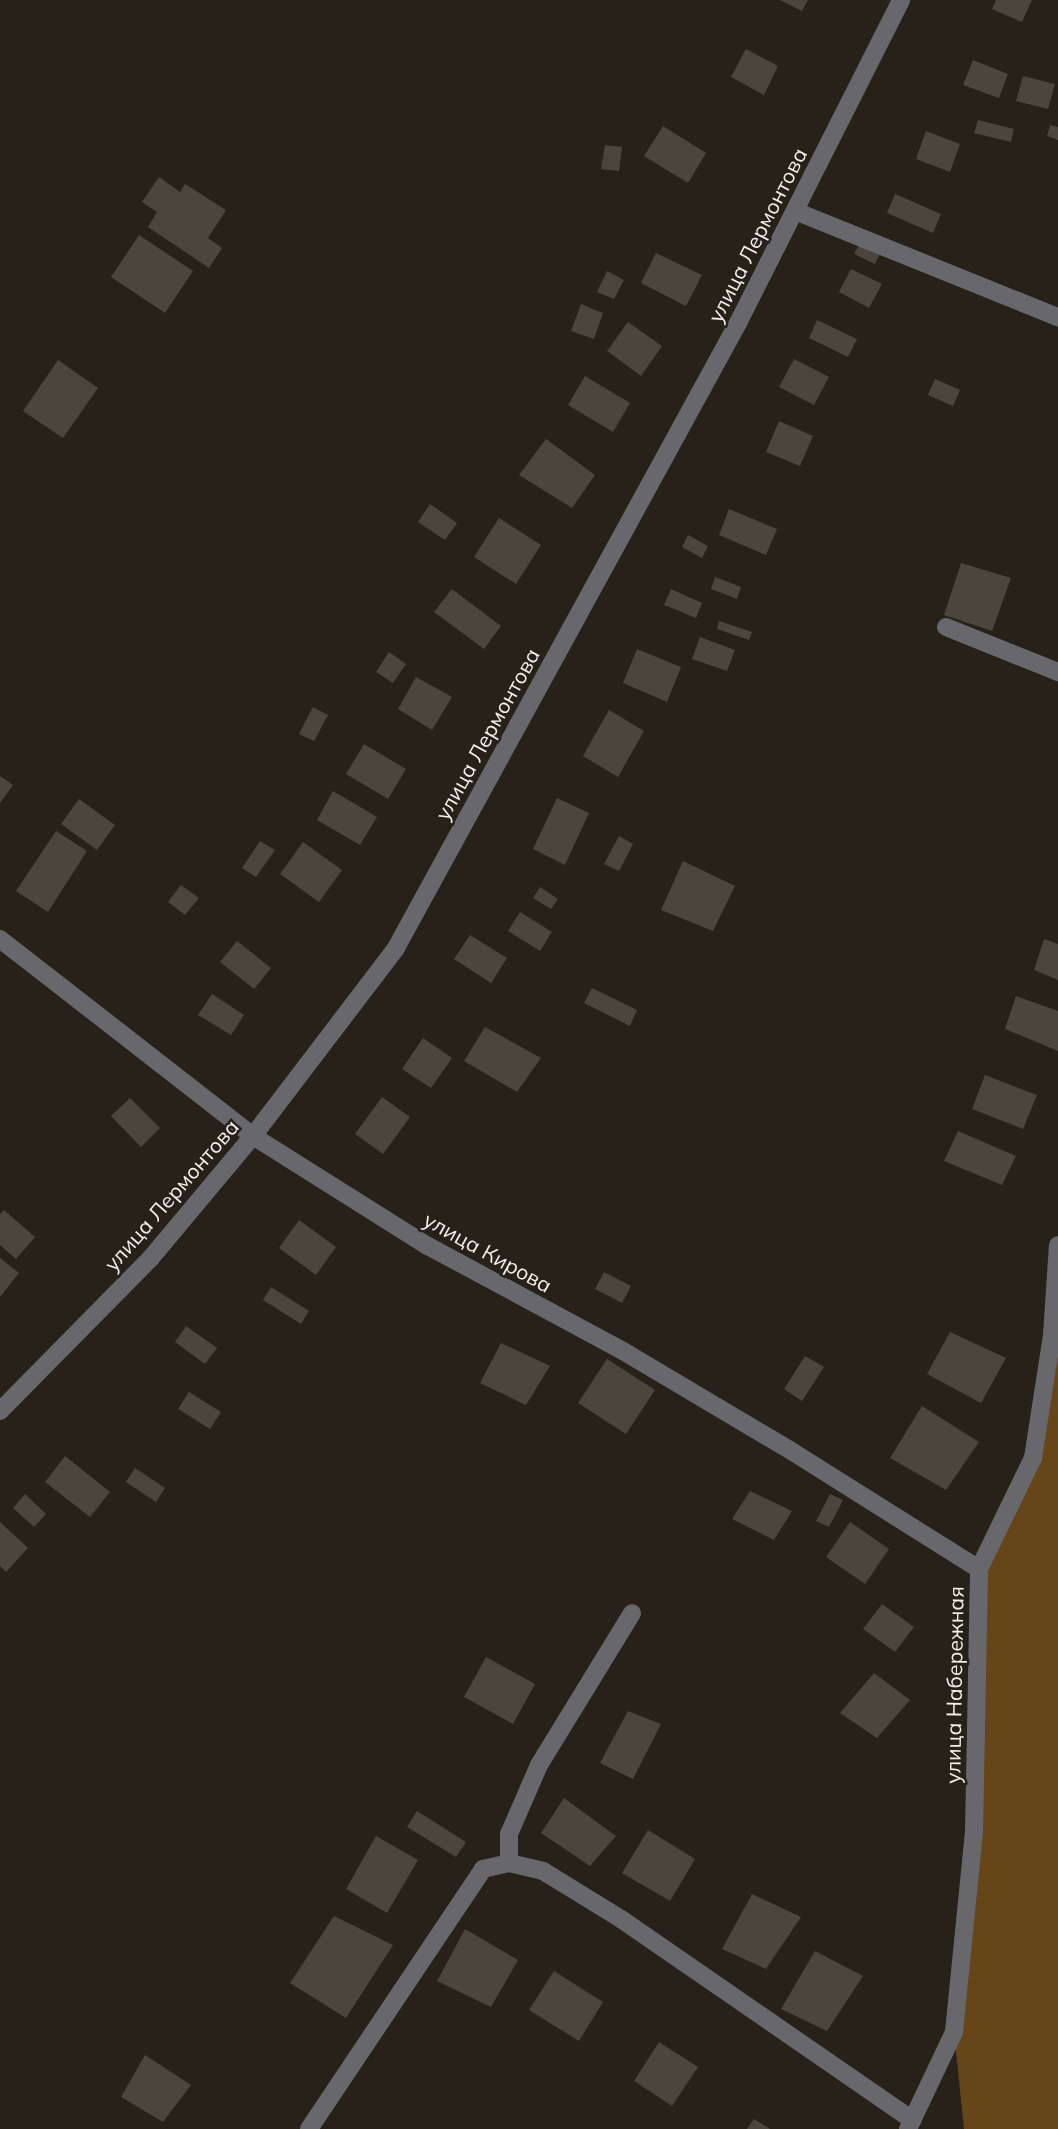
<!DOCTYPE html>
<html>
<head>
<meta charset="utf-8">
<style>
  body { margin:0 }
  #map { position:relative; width:1058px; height:2129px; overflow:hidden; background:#27211a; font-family:Mulish,sans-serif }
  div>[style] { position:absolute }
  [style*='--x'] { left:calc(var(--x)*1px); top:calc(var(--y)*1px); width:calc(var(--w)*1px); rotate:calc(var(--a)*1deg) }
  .forest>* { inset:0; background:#664619 }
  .building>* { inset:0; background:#4b453d }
  .lane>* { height:18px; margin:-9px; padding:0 9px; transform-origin:9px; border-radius:9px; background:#68686c }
  .street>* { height:18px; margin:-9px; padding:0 9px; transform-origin:9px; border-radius:9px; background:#68686c }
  span { translate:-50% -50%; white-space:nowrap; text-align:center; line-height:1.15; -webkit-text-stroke:5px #27211a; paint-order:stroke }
  .street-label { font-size:21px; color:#f4f0eb }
</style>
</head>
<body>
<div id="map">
  <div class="forest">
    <div style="clip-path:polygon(1058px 1323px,1058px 2129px,964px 2129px,954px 2032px,976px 1735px,979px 1569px,1033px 1458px)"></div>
  </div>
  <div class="building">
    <div style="clip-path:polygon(780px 0,808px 0,802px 11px)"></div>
    <div style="clip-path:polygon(996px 0,1032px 0,1022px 22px,992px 9px)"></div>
    <div style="clip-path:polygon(746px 49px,778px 66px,764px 95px,731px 77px)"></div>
    <div style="clip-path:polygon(973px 60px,1008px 74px,999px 98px,963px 85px)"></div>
    <div style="clip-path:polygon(1023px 76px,1055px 84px,1048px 109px,1016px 101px)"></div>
    <div style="clip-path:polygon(978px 120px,1014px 129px,1011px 142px,974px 133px)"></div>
    <div style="clip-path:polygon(1050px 125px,1058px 127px,1058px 140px,1047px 136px)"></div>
    <div style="clip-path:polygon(663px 126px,706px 153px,688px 183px,644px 156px)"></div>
    <div style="clip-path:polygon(926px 131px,960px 144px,950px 172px,916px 159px)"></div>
    <div style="clip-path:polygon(605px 145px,622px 147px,619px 171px,601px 169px)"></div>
    <div style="clip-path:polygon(159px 177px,180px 192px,185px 184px,226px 210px,208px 238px,222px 248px,209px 268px,148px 227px,157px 212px,142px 202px)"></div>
    <div style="clip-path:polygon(895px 194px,941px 214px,933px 233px,887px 213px)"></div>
    <div style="clip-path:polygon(865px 234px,885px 244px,875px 264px,854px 254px)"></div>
    <div style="clip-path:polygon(139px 235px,193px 271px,165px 313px,111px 277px)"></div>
    <div style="clip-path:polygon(656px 253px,702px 275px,686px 306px,641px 283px)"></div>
    <div style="clip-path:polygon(851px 269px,882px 284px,869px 308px,839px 292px)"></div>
    <div style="clip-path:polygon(607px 271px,624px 280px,614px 299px,597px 292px)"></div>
    <div style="clip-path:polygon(581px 304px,603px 313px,594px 339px,571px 331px)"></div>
    <div style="clip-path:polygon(817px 320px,857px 339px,848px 357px,809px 338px)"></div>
    <div style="clip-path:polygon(628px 322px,662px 346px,641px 376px,607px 351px)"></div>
    <div style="clip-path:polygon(794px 359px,829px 377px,814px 405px,779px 387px)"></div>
    <div style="clip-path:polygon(58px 360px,98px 388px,63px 438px,23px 411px)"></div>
    <div style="clip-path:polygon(585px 376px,630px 403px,613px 432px,568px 405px)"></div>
    <div style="clip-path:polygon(935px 379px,960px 390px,953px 406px,928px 395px)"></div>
    <div style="clip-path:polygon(779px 421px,813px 436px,800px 466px,766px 452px)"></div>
    <div style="clip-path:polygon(546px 439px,595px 475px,572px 508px,519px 475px)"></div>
    <div style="clip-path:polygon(430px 504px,457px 523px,445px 540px,418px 522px)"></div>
    <div style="clip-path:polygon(729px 509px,777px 529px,766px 555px,719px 535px)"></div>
    <div style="clip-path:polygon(499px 518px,541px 545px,516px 584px,474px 557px)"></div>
    <div style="clip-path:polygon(688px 535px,708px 546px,702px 558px,682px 547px)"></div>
    <div style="clip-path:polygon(961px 563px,1011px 578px,992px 631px,944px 615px)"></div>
    <div style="clip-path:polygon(715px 577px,741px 587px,737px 599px,711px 589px)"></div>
    <div style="clip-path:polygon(452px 589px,501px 626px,484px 649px,434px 612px)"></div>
    <div style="clip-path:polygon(671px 589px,702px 603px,696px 618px,664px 605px)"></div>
    <div style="clip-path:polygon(719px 621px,752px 632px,749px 640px,717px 629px)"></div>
    <div style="clip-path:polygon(700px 637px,735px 650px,727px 671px,692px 659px)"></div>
    <div style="clip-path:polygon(637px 649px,681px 667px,667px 702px,623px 683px)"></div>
    <div style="clip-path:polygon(389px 652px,406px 664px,393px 683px,376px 672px)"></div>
    <div style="clip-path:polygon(416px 677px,452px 697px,432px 730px,398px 709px)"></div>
    <div style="clip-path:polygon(313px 707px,328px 715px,314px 741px,299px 734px)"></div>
    <div style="clip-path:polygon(609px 710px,644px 731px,618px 777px,583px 756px)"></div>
    <div style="clip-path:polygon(364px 744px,406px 769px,388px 799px,346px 774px)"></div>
    <div style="clip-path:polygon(0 776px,13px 785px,0 803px)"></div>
    <div style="clip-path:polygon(333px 791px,377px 817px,360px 845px,317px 820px)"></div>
    <div style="clip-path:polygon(557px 798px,589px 813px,565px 865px,533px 849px)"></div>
    <div style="clip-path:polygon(79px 799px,115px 825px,97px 850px,61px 824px)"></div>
    <div style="clip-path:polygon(56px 831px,87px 851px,48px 912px,16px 891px)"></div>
    <div style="clip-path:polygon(619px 836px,633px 844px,619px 871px,604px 864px)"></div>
    <div style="clip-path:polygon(260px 841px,275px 850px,256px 877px,242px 868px)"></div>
    <div style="clip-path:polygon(303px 842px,342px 870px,319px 902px,280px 874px)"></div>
    <div style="clip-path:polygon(683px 861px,735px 886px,713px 931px,661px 910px)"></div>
    <div style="clip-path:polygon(181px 885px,199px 898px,185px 915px,168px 902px)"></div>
    <div style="clip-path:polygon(540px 887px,558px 899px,551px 909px,533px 898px)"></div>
    <div style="clip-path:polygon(520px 912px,552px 932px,540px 951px,508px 931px)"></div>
    <div style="clip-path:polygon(470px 935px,507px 958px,491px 983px,454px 959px)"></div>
    <div style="clip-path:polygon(1044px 939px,1058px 944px,1058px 980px,1034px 970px)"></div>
    <div style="clip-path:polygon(237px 941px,271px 968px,254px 989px,220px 962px)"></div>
    <div style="clip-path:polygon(592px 988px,637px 1010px,630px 1026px,584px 1003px)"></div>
    <div style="clip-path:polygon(212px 994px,244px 1015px,231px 1035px,198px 1015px)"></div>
    <div style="clip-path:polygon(1016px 996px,1058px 1011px,1058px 1051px,1005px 1029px)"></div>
    <div style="clip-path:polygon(485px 1027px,541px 1058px,517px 1092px,464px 1061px)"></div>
    <div style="clip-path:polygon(423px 1038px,452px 1058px,431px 1088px,402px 1069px)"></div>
    <div style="clip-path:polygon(985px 1075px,1037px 1095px,1023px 1129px,972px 1109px)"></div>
    <div style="clip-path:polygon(382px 1097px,410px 1117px,383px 1154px,355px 1134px)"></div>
    <div style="clip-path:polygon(130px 1098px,160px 1128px,141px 1147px,111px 1116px)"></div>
    <div style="clip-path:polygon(958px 1131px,1016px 1156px,1002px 1185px,944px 1161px)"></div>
    <div style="clip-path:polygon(4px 1210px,35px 1237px,16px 1259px,0 1245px,0 1214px)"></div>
    <div style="clip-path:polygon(299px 1220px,336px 1247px,316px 1275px,279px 1248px)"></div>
    <div style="clip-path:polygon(0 1258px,19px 1273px,0 1297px)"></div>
    <div style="clip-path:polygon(604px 1272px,631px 1286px,622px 1303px,595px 1289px)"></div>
    <div style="clip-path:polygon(271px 1287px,309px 1311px,301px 1324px,263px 1300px)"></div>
    <div style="clip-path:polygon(186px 1326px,217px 1348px,205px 1364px,175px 1342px)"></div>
    <div style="clip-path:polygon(950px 1332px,1006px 1358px,981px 1403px,927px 1374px)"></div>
    <div style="clip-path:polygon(501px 1343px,550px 1366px,526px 1405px,480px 1383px)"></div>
    <div style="clip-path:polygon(805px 1356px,824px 1367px,802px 1401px,784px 1389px)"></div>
    <div style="clip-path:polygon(607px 1359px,655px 1390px,626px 1434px,578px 1403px)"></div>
    <div style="clip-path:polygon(189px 1392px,221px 1412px,210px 1429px,178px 1409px)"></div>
    <div style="clip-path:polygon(922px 1406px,979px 1442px,946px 1490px,890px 1458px)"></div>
    <div style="clip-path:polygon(65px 1456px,110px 1492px,90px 1517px,45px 1482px)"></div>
    <div style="clip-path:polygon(135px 1468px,165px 1488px,156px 1502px,126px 1482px)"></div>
    <div style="clip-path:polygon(750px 1491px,792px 1511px,774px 1540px,732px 1519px)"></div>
    <div style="clip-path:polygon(25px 1494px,46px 1514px,34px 1527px,13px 1508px)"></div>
    <div style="clip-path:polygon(830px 1494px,843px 1500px,829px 1527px,816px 1521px)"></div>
    <div style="clip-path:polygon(0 1522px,28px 1548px,6px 1572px,0 1566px)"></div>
    <div style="clip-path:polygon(850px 1522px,889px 1549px,865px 1584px,826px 1557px)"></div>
    <div style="clip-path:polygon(882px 1604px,914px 1627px,895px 1652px,863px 1629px)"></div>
    <div style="clip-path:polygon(486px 1657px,535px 1684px,513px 1724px,464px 1697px)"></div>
    <div style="clip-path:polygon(874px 1673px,910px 1700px,877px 1738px,840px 1713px)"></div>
    <div style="clip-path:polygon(628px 1711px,661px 1724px,633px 1779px,600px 1763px)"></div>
    <div style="clip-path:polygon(564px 1798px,616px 1836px,590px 1866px,541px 1833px)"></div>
    <div style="clip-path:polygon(417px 1811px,466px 1842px,456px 1857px,407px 1827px)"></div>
    <div style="clip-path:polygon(648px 1830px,695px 1859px,670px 1901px,622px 1873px)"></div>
    <div style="clip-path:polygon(376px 1836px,418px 1860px,387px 1913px,346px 1889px)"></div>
    <div style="clip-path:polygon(752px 1894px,801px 1917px,766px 1969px,722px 1949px)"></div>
    <div style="clip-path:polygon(334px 1916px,393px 1945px,346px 2018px,290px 1983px)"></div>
    <div style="clip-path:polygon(465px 1929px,518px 1960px,491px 2007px,437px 1981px)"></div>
    <div style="clip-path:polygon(815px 1951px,863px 1976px,827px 2031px,781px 2009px)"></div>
    <div style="clip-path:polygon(554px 1971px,603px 2002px,579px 2041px,529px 2010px)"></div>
    <div style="clip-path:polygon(659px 2042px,698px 2067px,672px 2106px,634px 2081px)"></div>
    <div style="clip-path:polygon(145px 2055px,191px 2085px,163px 2122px,121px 2097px)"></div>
    <div style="clip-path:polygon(754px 2119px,770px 2129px,747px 2129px)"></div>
  </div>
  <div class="lane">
    <div style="--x:795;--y:211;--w:284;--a:22"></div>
    <div style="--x:946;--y:627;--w:121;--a:21.9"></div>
    <div style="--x:509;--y:1863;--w:29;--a:-90"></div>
    <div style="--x:509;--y:1834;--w:75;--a:-66.5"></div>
    <div style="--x:539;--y:1765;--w:178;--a:-58.5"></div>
    <div style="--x:309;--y:2129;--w:313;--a:-56.2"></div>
    <div style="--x:483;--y:1869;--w:27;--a:-13"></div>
    <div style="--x:509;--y:1863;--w:35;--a:13"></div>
    <div style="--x:543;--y:1871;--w:92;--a:31.6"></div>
    <div style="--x:621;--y:1919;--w:354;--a:34.6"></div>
  </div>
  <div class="street">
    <div style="--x:0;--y:939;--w:321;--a:37.9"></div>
    <div style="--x:253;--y:1136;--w:207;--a:32.2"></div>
    <div style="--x:428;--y:1246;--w:221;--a:28.3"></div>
    <div style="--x:623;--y:1351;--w:198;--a:30.7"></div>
    <div style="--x:793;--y:1452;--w:220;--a:32.2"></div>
    <div style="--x:0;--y:1411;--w:214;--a:-45.4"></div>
    <div style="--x:150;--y:1259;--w:160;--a:-50.1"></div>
    <div style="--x:253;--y:1136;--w:236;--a:-52.7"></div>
    <div style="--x:396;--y:948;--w:712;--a:-61.31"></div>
    <div style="--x:738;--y:323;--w:362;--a:-63.2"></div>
    <div style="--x:908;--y:2129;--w:107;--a:-64.6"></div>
    <div style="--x:954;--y:2032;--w:200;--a:-84.3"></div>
    <div style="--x:974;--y:1833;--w:264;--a:-88.9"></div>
    <div style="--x:979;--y:1569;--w:123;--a:-64.1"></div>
    <div style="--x:1033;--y:1458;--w:124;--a:-81.2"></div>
    <div style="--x:1052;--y:1335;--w:90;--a:-86.2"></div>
  </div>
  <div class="street-label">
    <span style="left:757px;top:235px;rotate:-63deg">улица Лермонтова</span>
    <span style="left:487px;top:734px;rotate:-61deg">улица Лермонтова</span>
    <span style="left:171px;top:1195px;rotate:-49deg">улица Лермонтова</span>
    <span style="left:488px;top:1252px;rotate:29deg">улица Кирова</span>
    <span style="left:954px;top:1685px;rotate:-89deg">улица Набережная</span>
  </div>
</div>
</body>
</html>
